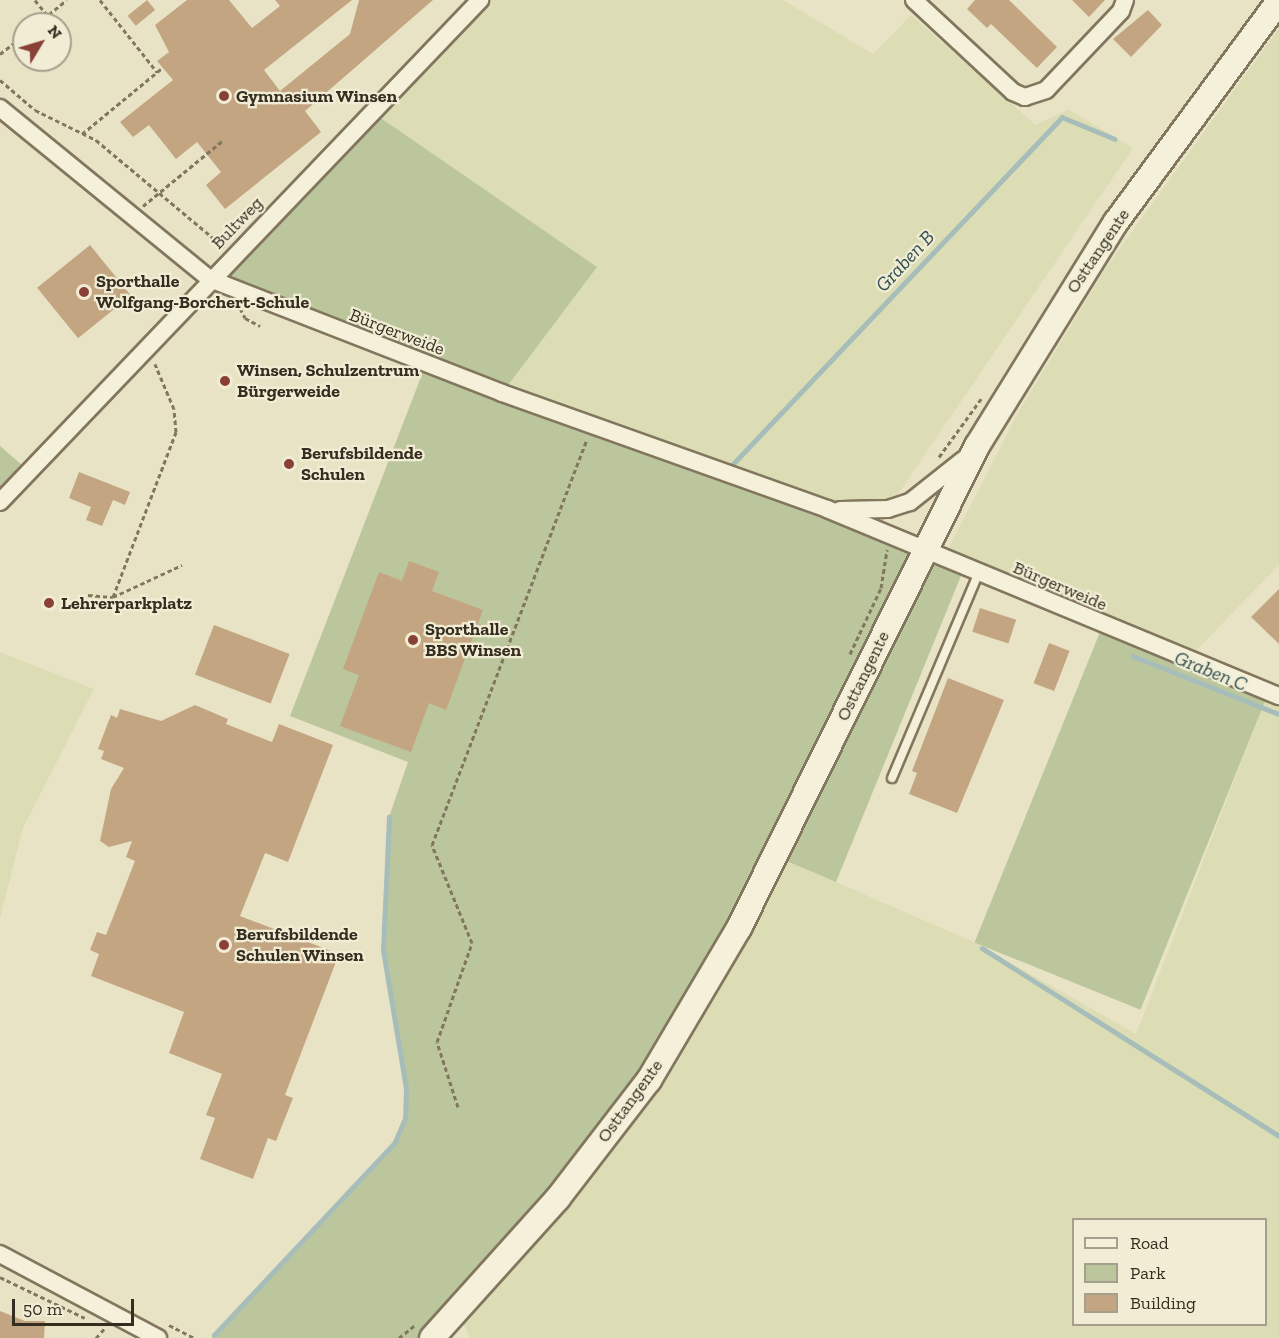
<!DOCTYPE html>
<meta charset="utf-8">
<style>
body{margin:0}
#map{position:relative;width:1279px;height:1338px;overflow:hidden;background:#e9e3c6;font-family:"Zilla Slab",serif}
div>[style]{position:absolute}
.farmland>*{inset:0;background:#ddddb5}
.green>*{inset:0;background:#bbc69c;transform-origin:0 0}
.stream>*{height:4.5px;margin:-2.25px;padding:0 2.25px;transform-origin:2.25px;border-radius:2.25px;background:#a7bdba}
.building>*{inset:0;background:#c3a681;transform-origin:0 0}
.path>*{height:3px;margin-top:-1.5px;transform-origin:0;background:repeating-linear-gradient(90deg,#82765e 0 4.5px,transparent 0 7.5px)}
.roads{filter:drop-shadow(2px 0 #82765e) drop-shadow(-2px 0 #82765e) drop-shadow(0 2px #82765e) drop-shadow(0 -2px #82765e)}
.service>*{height:8px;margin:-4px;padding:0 4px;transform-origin:4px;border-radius:4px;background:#f5f0d9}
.minor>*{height:16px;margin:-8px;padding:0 8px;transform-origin:8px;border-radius:8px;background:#f5f0d9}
.secondary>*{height:24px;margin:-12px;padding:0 12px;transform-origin:12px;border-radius:12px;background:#f5f0d9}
.dots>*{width:16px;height:16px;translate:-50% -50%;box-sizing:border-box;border:3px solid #f1edd5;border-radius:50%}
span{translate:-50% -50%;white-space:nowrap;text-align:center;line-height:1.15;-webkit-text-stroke:4.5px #f1edd5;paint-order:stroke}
.poi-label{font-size:18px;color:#342d20;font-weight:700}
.left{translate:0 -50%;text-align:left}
.street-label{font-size:18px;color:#342d20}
.water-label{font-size:20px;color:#314f52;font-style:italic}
.legend{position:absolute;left:1072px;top:1218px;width:195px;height:108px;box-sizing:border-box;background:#f1edd5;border:2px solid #a5a08d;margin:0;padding:8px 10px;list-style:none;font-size:18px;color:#342d20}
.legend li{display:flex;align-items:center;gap:12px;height:30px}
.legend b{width:30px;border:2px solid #a5a08d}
.north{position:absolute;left:12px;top:12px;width:60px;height:60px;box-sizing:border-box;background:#f1edd5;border:2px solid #a5a08d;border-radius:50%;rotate:52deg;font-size:16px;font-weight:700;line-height:24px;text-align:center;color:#342d20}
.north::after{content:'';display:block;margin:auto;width:21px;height:27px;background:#8a4135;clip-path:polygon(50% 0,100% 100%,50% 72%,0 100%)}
.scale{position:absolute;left:12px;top:1299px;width:122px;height:27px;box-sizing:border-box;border:3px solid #342d20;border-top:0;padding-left:8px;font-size:18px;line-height:21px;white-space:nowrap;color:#342d20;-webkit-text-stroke:4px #f1edd5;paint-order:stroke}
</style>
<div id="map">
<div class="farmland">
<div style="clip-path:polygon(480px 0,783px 0,873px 54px,911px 15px,1036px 125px,1068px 109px,1133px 148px,888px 509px,827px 509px,502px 393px,372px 112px)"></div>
<div style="clip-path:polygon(1279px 28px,1279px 565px,1187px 660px,944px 557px,1019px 411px,1105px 269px)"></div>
<div style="clip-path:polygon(0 652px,94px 689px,23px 828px,0 919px)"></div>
<div style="clip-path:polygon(evenodd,1266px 698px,1279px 703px,1279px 1338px,470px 1338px,458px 1312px,776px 856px,974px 942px,1136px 1034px,1266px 698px,1074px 1220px,1266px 1220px,1266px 1324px,1074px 1324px,1074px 1220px)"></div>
</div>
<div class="green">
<div style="clip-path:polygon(372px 112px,597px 267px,503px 392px,965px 566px,836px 882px,775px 856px,649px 1080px,432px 1338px,211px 1338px,395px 1142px,405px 1119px,406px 1089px,383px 950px,389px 817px,408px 762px,290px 716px,426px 364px,210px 279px)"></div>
<div style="clip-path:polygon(0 446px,29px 471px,0 502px)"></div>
<div style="left:1100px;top:632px;width:179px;height:335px;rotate:22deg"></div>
</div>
<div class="stream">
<div style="left:730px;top:467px;width:482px;rotate:-46.5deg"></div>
<div style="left:1062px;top:117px;width:57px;rotate:22.5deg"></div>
<div style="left:1133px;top:656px;width:157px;rotate:21.7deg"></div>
<div style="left:982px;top:948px;width:352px;rotate:32.3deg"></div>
<div style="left:214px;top:1335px;width:265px;rotate:-46.8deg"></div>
<div style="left:395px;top:1142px;width:25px;rotate:-67deg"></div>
<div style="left:405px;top:1119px;width:30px;rotate:-88deg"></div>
<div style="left:406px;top:1089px;width:141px;rotate:-99.4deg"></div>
<div style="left:383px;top:950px;width:133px;rotate:-87.4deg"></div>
</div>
<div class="building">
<div style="left:147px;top:0;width:13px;height:25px;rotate:51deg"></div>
<div style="clip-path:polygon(187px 0,229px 0,252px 28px,280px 6px,275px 0,352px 0,264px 70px,280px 91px,350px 34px,359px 0,433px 0,305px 111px,321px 132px,225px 209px,206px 185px,221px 172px,197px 142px,176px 159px,149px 125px,133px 137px,120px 122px,173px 80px,157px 61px,169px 52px,155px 25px)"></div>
<div style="clip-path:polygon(975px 0,1009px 0,1057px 47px,1037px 68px,991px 24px,987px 28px,967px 9px)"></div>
<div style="clip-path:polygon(1072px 0,1105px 0,1089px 17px)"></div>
<div style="clip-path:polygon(1148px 10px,1162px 25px,1131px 57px,1113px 39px)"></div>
<div style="left:90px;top:245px;width:65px;height:68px;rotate:51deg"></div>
<div style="clip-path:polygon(79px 472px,130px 492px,125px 505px,113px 500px,102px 526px,86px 520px,91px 507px,69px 498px)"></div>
<div style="clip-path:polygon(409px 561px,439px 572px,432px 591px,483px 610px,446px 710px,429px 703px,411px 752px,340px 726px,359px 675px,343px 669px,379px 572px,402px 581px)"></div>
<div style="clip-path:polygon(1279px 589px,1279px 644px,1251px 617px)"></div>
<div style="left:980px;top:608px;width:38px;height:25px;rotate:18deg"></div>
<div style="left:214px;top:625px;width:81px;height:53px;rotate:21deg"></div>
<div style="left:1049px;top:643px;width:22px;height:43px;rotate:21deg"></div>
<div style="clip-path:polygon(948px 678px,1004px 700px,957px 813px,909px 794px,917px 773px,912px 771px)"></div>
<div style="clip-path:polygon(195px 705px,228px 719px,226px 724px,272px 742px,279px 724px,333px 745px,288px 862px,265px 853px,240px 916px,339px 954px,285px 1095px,293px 1098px,276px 1141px,268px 1138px,253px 1179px,200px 1159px,215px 1118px,206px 1115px,222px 1074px,169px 1053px,184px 1012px,91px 976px,99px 954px,90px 950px,97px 932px,106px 935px,135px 861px,126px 857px,132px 841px,109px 847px,100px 841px,111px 789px,124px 768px,101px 759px,104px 751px,98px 749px,111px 715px,117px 718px,120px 709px,161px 721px)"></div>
<div style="clip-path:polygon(0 1311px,25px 1321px,45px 1321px,44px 1338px,0 1338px)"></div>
</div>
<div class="path">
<div style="left:35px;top:0;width:19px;rotate:51deg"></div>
<div style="left:100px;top:0;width:92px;rotate:51.6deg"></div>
<div style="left:37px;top:24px;width:38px;rotate:-39deg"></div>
<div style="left:0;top:54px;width:31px;rotate:-38deg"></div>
<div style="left:0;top:80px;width:46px;rotate:40.6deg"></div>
<div style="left:35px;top:110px;width:68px;rotate:26.2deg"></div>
<div style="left:96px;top:140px;width:167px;rotate:39.9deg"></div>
<div style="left:82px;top:134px;width:104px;rotate:-39.5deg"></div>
<div style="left:143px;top:206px;width:102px;rotate:-39.4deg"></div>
<div style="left:240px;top:308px;width:11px;rotate:63deg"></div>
<div style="left:245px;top:318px;width:17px;rotate:28deg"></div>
<div style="left:939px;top:457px;width:72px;rotate:-54.1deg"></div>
<div style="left:88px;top:595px;width:25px;rotate:5deg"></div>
<div style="left:113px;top:597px;width:76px;rotate:-24.9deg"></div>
<div style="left:113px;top:597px;width:177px;rotate:-69.1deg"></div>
<div style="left:176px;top:432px;width:23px;rotate:-95deg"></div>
<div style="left:174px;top:409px;width:49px;rotate:-112.9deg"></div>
<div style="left:850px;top:654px;width:73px;rotate:-64.8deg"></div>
<div style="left:881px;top:588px;width:39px;rotate:-81deg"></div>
<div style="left:458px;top:1107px;width:68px;rotate:-107.9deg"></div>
<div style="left:437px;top:1042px;width:105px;rotate:-70.5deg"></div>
<div style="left:472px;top:943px;width:106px;rotate:-112.2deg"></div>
<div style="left:432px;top:845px;width:434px;rotate:-69.1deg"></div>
<div style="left:0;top:1277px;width:94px;rotate:25.8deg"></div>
<div style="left:169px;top:1325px;width:28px;rotate:27deg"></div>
<div style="left:96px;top:1338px;width:13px;rotate:-48deg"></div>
<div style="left:399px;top:1338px;width:22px;rotate:-39deg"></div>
</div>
<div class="roads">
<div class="service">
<div style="left:892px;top:778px;width:224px;rotate:-67.1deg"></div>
</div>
<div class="minor">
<div style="left:914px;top:0;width:135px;rotate:42.9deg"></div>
<div style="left:1013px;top:92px;width:13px;rotate:23deg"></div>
<div style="left:1025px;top:97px;width:22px;rotate:-18deg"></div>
<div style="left:1046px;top:90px;width:109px;rotate:-46.5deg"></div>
<div style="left:1121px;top:11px;width:12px;rotate:-70deg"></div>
<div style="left:0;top:108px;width:271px;rotate:39.2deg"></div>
<div style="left:210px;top:279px;width:313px;rotate:21.3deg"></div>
<div style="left:502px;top:393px;width:345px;rotate:19.6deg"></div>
<div style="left:827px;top:509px;width:489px;rotate:22.5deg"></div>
<div style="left:0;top:502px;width:695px;rotate:-46.28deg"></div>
<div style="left:840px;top:510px;width:48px;rotate:-1.2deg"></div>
<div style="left:888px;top:509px;width:23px;rotate:-18deg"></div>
<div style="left:910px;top:502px;width:68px;rotate:-38.4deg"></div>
<div style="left:0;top:1254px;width:179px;rotate:28deg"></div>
</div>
<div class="secondary">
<div style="left:432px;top:1338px;width:188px;rotate:-48deg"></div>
<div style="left:558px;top:1198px;width:149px;rotate:-52.4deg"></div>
<div style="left:649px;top:1080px;width:177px;rotate:-59.4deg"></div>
<div style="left:739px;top:928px;width:538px;rotate:-63.72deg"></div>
<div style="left:977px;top:446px;width:264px;rotate:-58.2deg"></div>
<div style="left:1116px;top:222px;width:275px;rotate:-53.6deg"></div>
</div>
</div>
<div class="dots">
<div style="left:224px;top:96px;background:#8a4135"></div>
<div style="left:84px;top:292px;background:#8a4135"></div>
<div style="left:225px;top:381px;background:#8a4135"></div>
<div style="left:289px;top:464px;background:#8a4135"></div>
<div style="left:49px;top:603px;background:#8a4135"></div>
<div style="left:413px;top:640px;background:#8a4135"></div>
<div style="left:224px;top:945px;background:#8a4135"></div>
</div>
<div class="poi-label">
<span class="left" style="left:236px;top:96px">Gymnasium Winsen</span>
<span class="left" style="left:96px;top:292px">Sporthalle<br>Wolfgang-Borchert-Schule</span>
<span class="left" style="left:237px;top:381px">Winsen, Schulzentrum<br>Bürgerweide</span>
<span class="left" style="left:301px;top:464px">Berufsbildende<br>Schulen</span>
<span class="left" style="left:61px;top:603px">Lehrerparkplatz</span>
<span class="left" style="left:425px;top:640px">Sporthalle<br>BBS Winsen</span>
<span class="left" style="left:236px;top:945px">Berufsbildende<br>Schulen Winsen</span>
</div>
<div class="street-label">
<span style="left:237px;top:223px;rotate:-46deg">Bultweg</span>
<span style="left:1098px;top:251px;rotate:-56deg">Osttangente</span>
<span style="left:397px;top:332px;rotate:21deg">Bürgerweide</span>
<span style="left:1060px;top:586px;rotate:23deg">Bürgerweide</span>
<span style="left:863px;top:676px;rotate:-64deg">Osttangente</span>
<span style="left:630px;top:1101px;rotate:-54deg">Osttangente</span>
</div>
<div class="water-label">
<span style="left:905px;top:261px;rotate:-47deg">Graben B</span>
<span style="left:1211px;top:671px;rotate:22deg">Graben C</span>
</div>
<ul class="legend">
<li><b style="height:8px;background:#f5f0d9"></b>Road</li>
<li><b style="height:16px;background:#bbc69c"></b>Park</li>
<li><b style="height:16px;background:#c3a681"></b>Building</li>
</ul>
<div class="north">N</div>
<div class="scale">50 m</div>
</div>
